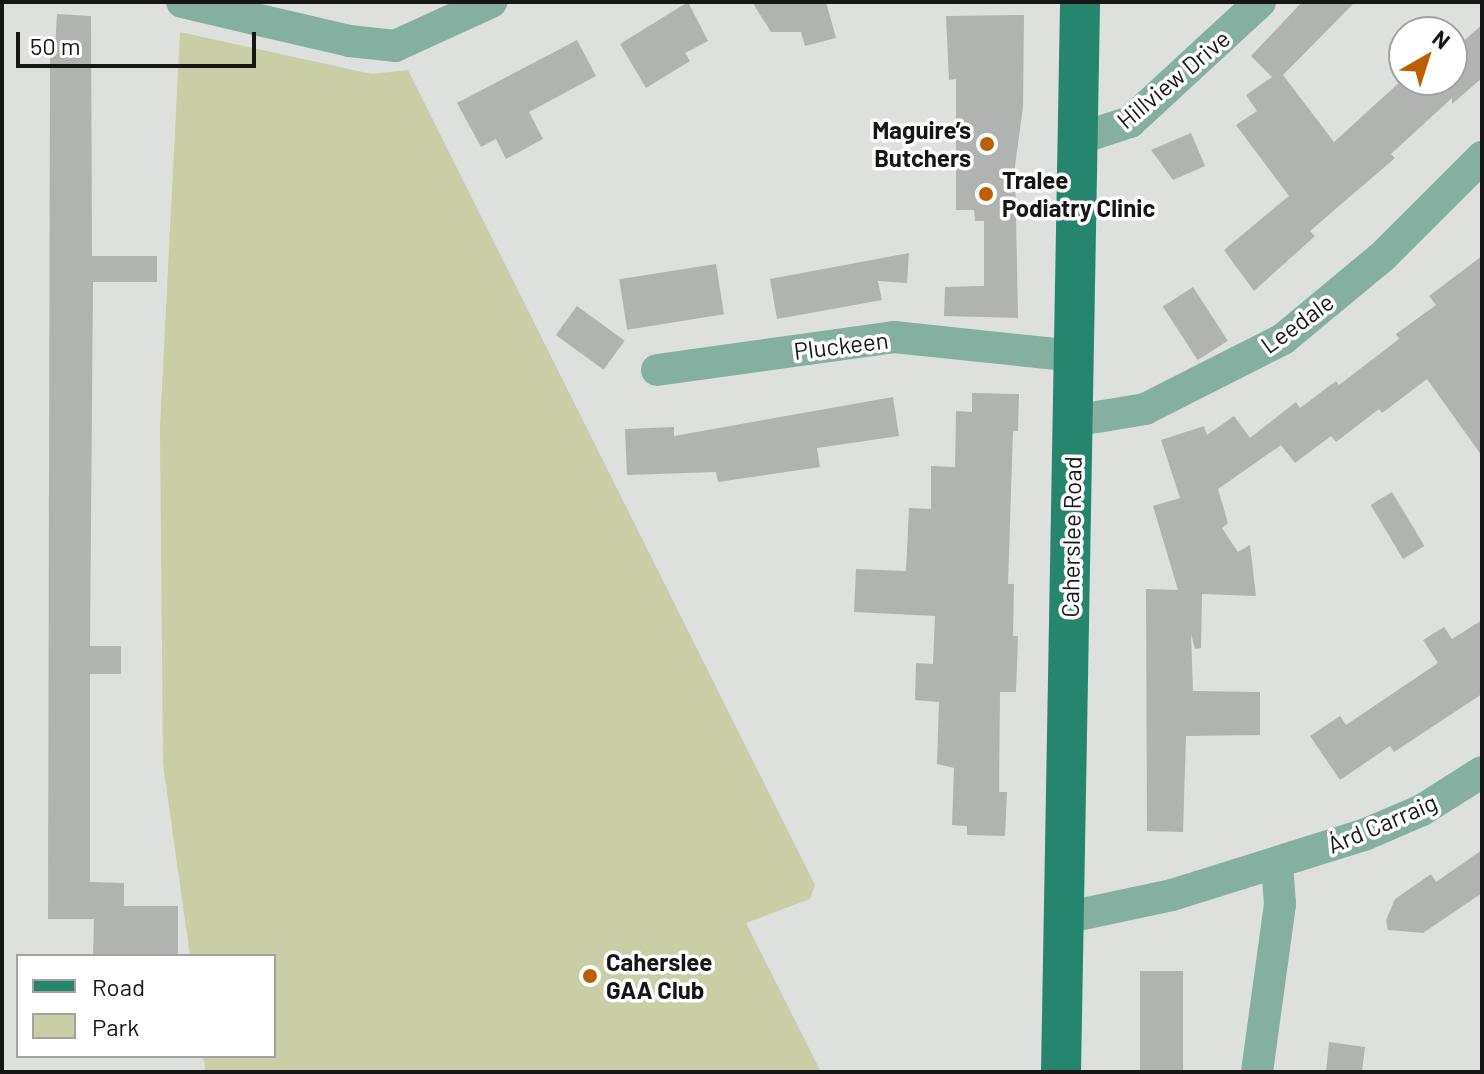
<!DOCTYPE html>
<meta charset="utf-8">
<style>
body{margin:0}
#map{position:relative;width:1484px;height:1074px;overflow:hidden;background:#dee0de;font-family:Barlow,sans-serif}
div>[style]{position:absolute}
.green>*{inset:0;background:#c9cea6}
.building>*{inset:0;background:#b1b3b0;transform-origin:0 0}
.minor>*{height:32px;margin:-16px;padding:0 16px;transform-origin:16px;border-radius:16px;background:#85b0a1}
.major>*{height:40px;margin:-20px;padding:0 20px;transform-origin:20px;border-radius:20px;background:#25866d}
.dots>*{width:22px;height:22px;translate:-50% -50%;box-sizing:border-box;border:4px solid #fff;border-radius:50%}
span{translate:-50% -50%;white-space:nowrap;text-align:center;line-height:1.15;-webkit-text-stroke:7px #fff;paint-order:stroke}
.street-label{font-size:24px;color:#151615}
.poi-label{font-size:24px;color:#151615;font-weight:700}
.right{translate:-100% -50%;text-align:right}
.left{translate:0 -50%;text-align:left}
.frame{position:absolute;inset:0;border:4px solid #151615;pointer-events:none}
.legend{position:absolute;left:16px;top:954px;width:260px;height:104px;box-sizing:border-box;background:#fff;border:2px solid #a1a2a1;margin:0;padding:10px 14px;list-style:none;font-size:24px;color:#151615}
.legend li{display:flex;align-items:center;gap:16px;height:40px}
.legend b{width:40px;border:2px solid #a1a2a1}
.north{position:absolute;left:1388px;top:16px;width:80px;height:80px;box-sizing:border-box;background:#fff;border:2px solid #a1a2a1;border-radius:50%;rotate:39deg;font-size:22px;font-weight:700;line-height:32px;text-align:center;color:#151615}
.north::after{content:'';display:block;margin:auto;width:28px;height:36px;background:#ba6000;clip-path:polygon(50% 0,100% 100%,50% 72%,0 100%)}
.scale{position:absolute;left:16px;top:32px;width:240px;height:36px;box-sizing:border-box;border:4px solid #151615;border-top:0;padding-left:10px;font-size:24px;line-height:28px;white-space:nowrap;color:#151615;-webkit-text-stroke:6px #fff;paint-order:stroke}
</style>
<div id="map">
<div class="green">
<div style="clip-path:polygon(180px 32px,372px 74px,408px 70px,815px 885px,810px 899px,746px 923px,821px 1072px,206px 1072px,203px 1056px,274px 1056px,274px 956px,190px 956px,163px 764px,160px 427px)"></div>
</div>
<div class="building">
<div style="clip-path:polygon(688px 2px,708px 41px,685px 53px,690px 61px,646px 88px,620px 44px)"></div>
<div style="clip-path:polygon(752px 2px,826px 2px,836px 38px,805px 46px,801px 32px,771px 32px)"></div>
<div style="clip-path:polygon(1302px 2px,1355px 2px,1283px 75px,1334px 142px,1402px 80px,1452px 80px,1452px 51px,1482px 25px,1482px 78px,1452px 104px,1452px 98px,1391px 154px,1395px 158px,1310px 231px,1315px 236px,1254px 291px,1224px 250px,1289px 196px,1236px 125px,1257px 111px,1246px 95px,1272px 77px,1251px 56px)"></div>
<div style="clip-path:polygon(57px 14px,91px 16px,92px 256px,157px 256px,157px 282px,93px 282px,90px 646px,121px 646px,121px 674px,90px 674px,90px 882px,124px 883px,124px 906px,178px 906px,178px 956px,93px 956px,94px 919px,48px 919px,50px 49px,55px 49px)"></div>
<div style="clip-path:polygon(1024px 15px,1023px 107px,1015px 166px,1018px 318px,944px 316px,945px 287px,984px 286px,984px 221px,975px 221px,974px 210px,956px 210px,956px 79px,949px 80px,946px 16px)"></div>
<div style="clip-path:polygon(577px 40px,596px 76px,529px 112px,543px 139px,506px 159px,496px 139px,481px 147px,457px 103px)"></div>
<div style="clip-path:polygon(1191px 133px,1205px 166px,1173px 180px,1151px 150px)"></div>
<div style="clip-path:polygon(909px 253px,907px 283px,878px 281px,882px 300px,777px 319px,770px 279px)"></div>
<div style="clip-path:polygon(1482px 256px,1482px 456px,1427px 379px,1382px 413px,1379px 409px,1336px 442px,1331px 436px,1295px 463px,1281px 445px,1218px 489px,1228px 523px,1222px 528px,1238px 552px,1250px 545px,1256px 596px,1202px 594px,1201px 648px,1195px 649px,1191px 634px,1193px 691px,1260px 692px,1260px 735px,1186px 736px,1183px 832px,1147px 831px,1146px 589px,1178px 590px,1153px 506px,1180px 498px,1161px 440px,1204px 426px,1207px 435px,1234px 416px,1250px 438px,1296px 402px,1300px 408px,1336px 381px,1339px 385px,1399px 339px,1396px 334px,1436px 305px,1429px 296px)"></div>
<div style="left:716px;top:264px;width:51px;height:98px;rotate:81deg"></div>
<div style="left:1193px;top:287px;width:64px;height:36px;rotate:57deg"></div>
<div style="left:577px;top:306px;width:59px;height:36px;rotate:36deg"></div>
<div style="clip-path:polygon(972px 393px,1019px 394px,1018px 431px,1013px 431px,1008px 584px,1014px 584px,1013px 636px,1018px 636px,1016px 692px,1000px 692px,999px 792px,1007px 792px,1005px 836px,967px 835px,967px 826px,952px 825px,954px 768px,937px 764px,939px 702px,915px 700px,916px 663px,933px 664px,935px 616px,854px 612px,856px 569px,906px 571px,909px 508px,931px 509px,931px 466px,955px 467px,956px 411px,972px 412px)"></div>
<div style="clip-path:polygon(893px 397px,899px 436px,817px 448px,820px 467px,718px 482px,716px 472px,627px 475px,625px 429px,674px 427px,674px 436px)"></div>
<div style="left:1392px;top:492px;width:63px;height:25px;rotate:59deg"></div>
<div style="clip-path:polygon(1482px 620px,1482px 694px,1394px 752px,1390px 746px,1340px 780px,1310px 736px,1340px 716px,1346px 725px,1438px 663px,1423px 640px,1444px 627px,1452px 639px)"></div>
<div style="clip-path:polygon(1482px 850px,1482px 893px,1423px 933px,1388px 930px,1386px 920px,1395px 899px,1431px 874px,1436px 882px)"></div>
<div style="left:1140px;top:971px;width:43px;height:101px"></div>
<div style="clip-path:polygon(1329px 1042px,1365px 1047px,1362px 1072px,1326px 1072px)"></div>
</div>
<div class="minor">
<div style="left:182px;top:2px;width:171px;rotate:13.1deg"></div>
<div style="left:349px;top:41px;width:46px;rotate:6.2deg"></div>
<div style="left:395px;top:46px;width:106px;rotate:-24.6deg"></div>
<div style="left:1078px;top:139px;width:55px;rotate:-18.1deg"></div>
<div style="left:1130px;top:122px;width:177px;rotate:-42.7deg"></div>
<div style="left:657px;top:370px;width:239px;rotate:-7.9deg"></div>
<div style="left:894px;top:337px;width:181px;rotate:6deg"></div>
<div style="left:1073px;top:421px;width:73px;rotate:-9.5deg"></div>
<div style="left:1145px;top:409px;width:155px;rotate:-26.9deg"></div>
<div style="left:1283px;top:339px;width:131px;rotate:-39.7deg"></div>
<div style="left:1384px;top:255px;width:139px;rotate:-45deg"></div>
<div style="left:1064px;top:918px;width:110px;rotate:-12deg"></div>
<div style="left:1172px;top:895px;width:201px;rotate:-17.4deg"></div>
<div style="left:1364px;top:835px;width:63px;rotate:-23.3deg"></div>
<div style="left:1422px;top:810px;width:71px;rotate:-32.3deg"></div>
<div style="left:1257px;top:1072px;width:170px;rotate:-82.2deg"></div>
<div style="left:1280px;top:904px;width:40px;rotate:-94.3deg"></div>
</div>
<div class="major">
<div style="left:1061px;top:1072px;width:1070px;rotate:-88.98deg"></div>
</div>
<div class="dots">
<div style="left:987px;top:144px;background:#ba6000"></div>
<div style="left:986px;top:194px;background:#ba6000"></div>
<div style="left:590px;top:976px;background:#ba6000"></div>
</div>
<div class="street-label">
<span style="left:1173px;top:79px;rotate:-40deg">Hillview Drive</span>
<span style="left:1297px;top:323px;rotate:-36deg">Leedale</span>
<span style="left:841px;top:345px;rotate:-7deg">Pluckeen</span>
<span style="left:1071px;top:537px;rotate:-89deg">Caherslee Road</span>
<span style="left:1382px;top:823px;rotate:-23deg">Árd Carraig</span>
</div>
<div class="poi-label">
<span class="right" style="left:971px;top:144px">Maguire’s<br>Butchers</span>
<span class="left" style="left:1002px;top:194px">Tralee<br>Podiatry Clinic</span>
<span class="left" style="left:606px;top:976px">Caherslee<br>GAA Club</span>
</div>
<div class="frame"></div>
<ul class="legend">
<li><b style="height:10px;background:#25866d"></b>Road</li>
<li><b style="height:22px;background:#c9cea6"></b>Park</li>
</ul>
<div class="north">N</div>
<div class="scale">50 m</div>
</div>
